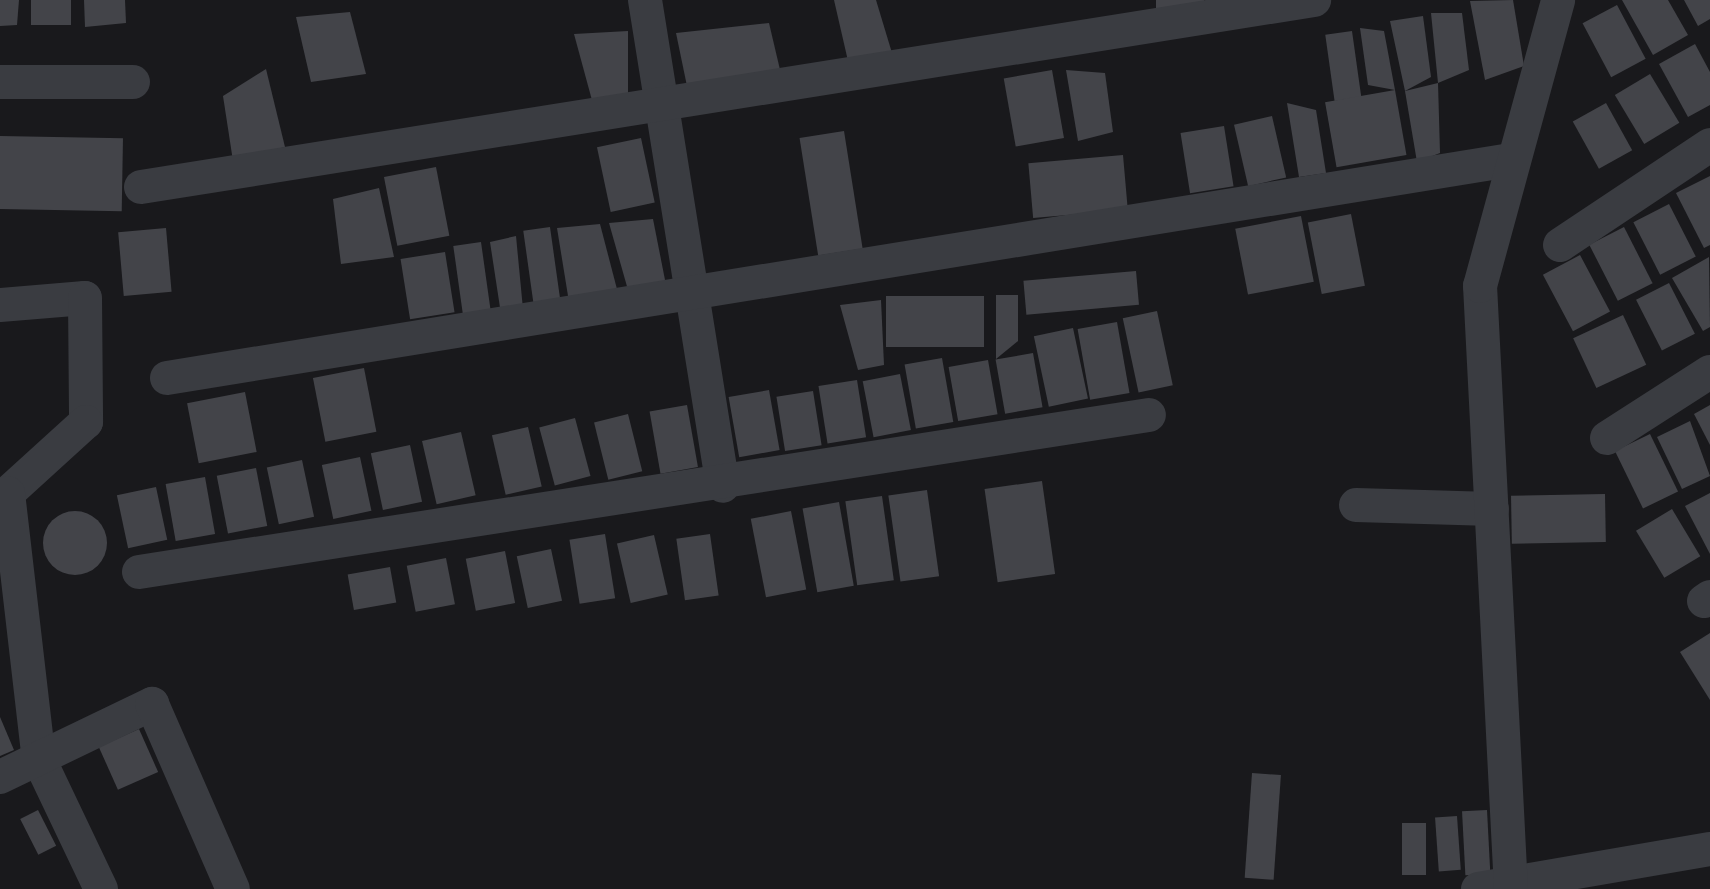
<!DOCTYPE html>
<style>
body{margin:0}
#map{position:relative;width:1710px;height:889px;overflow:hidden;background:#19191c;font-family:Poppins,sans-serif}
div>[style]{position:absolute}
.building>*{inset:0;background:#434449;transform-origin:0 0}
.round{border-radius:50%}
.street>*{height:34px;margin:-17px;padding:0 17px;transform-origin:17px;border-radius:17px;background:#3a3c41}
span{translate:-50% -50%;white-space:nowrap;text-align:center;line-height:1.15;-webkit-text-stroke:6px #141417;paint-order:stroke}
</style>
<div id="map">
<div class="building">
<div style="clip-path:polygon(0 0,19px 0,17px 25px,0 26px)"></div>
<div style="left:31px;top:0;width:40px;height:25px"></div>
<div style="clip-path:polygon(84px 0,125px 0,126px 23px,85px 27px)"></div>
<div style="clip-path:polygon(834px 0,876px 0,892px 53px,848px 61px)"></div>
<div style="left:1156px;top:0;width:48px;height:12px"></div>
<div style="clip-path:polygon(1513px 0,1524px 66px,1485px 80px,1470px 1px)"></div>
<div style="clip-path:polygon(1622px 0,1668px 0,1688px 35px,1653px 55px)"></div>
<div style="clip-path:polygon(1684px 0,1710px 0,1710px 19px,1698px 26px)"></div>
<div style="left:1617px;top:5px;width:61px;height:39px;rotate:62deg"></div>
<div style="clip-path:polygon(350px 12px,366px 74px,311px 82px,296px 17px)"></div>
<div style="clip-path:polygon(1431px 13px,1462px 13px,1469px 70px,1438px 83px)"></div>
<div style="clip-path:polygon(1423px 16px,1431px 77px,1405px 91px,1390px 21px)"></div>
<div style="clip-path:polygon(769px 23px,781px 74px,688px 91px,676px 33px)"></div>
<div style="clip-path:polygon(1360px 28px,1384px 31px,1395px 90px,1368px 85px)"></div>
<div style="clip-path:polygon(628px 31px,628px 97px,593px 104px,574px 34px)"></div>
<div style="left:1352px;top:31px;width:67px;height:27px;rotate:82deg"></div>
<div style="clip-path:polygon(1695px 44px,1710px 72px,1710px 105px,1688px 117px,1659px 64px)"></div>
<div style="clip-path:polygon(266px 69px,285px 147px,233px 161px,223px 96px)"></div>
<div style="left:1052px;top:70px;width:69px;height:49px;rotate:80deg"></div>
<div style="clip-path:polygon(1066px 70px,1105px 73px,1113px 132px,1078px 141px)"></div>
<div style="left:1650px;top:74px;width:57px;height:41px;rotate:59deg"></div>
<div style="clip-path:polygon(1438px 83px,1440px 153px,1417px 162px,1405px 91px)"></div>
<div style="left:1395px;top:90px;width:66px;height:71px;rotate:80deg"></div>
<div style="clip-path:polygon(1287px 103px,1316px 110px,1326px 173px,1299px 177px)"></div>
<div style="left:1606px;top:103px;width:54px;height:38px;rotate:61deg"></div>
<div style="left:1272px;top:116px;width:63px;height:39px;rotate:77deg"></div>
<div style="left:1224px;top:126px;width:61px;height:44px;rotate:81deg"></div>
<div style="left:844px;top:131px;width:119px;height:45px;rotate:81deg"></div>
<div style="left:0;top:136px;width:123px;height:73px;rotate:1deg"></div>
<div style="left:641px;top:138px;width:66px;height:45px;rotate:78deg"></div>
<div style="left:1123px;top:155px;width:55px;height:95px;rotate:85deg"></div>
<div style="left:436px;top:167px;width:70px;height:53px;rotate:79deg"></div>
<div style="clip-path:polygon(1710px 176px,1710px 245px,1704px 248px,1676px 193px)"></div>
<div style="clip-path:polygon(379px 188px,394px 257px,341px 264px,333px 199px)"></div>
<div style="left:1669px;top:204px;width:59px;height:40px;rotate:63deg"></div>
<div style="left:1351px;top:214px;width:73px;height:44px;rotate:79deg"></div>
<div style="left:1301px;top:216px;width:67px;height:67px;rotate:79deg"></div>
<div style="clip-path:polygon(653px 219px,666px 285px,628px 290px,609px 223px)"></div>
<div style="clip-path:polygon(600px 224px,618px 293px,569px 302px,557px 228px)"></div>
<div style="left:550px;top:227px;width:74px;height:27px;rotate:82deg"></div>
<div style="left:1624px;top:227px;width:63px;height:39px;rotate:63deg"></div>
<div style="left:166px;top:228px;width:64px;height:48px;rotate:85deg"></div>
<div style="clip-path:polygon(516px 236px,523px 309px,501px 314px,490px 242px)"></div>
<div style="left:481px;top:242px;width:73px;height:28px;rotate:82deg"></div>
<div style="left:445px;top:252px;width:61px;height:45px;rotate:81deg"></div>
<div style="left:1580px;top:255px;width:64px;height:42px;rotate:62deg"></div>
<div style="clip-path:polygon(1709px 257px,1710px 327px,1703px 331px,1672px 278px)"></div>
<div style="left:1136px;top:271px;width:34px;height:113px;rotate:85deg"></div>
<div style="left:1669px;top:283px;width:57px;height:37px;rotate:63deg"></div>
<div style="clip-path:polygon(996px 295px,1018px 295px,1018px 341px,996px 359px)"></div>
<div style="left:984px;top:296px;width:51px;height:98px;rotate:90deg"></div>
<div style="clip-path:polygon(881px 300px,884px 365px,858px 370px,840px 305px)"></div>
<div style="left:1157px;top:311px;width:76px;height:35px;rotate:78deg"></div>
<div style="left:1623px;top:315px;width:55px;height:55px;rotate:65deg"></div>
<div style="left:1117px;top:322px;width:72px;height:40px;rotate:80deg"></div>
<div style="left:1073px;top:328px;width:72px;height:40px;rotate:78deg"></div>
<div style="left:1033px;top:353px;width:55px;height:38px;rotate:80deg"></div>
<div style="left:942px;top:358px;width:65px;height:38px;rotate:80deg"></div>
<div style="left:988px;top:360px;width:55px;height:40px;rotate:80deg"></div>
<div style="left:364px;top:368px;width:65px;height:52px;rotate:79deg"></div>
<div style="left:900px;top:374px;width:57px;height:38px;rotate:79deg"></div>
<div style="left:857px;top:380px;width:58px;height:39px;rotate:81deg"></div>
<div style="left:769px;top:390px;width:61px;height:41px;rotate:80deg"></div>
<div style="left:813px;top:391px;width:55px;height:37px;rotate:81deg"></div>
<div style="left:245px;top:392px;width:61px;height:59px;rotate:79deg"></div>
<div style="left:687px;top:405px;width:63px;height:38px;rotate:80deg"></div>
<div style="clip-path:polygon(1710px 405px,1710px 445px,1694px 414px)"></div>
<div style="left:628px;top:414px;width:59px;height:35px;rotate:76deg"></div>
<div style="left:575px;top:418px;width:60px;height:37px;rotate:75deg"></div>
<div style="clip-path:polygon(1690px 421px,1710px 476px,1682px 489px,1657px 437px)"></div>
<div style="left:528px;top:427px;width:61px;height:37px;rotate:77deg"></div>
<div style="left:461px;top:432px;width:65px;height:40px;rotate:77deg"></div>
<div style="left:1650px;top:434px;width:64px;height:39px;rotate:64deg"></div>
<div style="left:410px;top:445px;width:58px;height:40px;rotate:78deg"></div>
<div style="left:360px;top:457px;width:55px;height:39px;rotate:78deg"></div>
<div style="left:302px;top:460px;width:58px;height:36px;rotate:78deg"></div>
<div style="left:256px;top:468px;width:59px;height:40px;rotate:79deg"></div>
<div style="left:205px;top:477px;width:58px;height:40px;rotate:80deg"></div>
<div style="left:1042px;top:481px;width:94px;height:58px;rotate:82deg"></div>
<div style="left:156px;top:487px;width:54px;height:40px;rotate:78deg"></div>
<div style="left:927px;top:490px;width:87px;height:39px;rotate:82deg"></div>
<div style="clip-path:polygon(1710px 493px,1710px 554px,1685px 506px)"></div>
<div style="left:1605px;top:494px;width:48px;height:94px;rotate:89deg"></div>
<div style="left:882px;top:496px;width:85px;height:37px;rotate:82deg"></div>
<div style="left:839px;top:502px;width:85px;height:37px;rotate:80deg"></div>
<div style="left:1672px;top:509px;width:55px;height:42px;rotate:59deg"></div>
<div class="round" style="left:43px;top:511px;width:64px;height:64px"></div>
<div style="left:791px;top:511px;width:80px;height:41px;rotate:79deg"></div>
<div style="left:605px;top:534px;width:65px;height:36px;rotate:81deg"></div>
<div style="left:710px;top:534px;width:62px;height:34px;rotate:82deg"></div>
<div style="left:654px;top:535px;width:61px;height:38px;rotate:77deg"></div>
<div style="left:551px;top:549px;width:53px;height:35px;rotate:78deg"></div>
<div style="left:505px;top:551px;width:53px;height:40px;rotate:79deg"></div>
<div style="left:446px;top:558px;width:47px;height:40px;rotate:79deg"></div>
<div style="left:390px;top:567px;width:36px;height:43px;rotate:80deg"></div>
<div style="clip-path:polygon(1710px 633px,1710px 700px,1680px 652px)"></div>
<div style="clip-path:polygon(0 717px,14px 750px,0 756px)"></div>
<div style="left:139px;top:729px;width:47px;height:44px;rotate:66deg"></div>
<div style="left:1252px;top:773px;width:29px;height:105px;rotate:4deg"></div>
<div style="left:38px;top:810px;width:40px;height:20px;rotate:63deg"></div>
<div style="left:1487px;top:810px;width:64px;height:25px;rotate:87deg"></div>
<div style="left:1457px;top:816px;width:54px;height:22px;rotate:86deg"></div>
<div style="left:1402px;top:823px;width:24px;height:52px"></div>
</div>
<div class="street">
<div style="left:645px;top:0;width:492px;rotate:80.9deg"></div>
<div style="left:0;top:82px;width:133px"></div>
<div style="left:141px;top:187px;width:1188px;rotate:-9.06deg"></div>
<div style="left:1560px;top:245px;width:180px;rotate:-33.7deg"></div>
<div style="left:0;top:305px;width:85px;rotate:-4.7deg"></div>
<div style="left:85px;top:298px;width:124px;rotate:89.5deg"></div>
<div style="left:86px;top:422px;width:105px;rotate:137.7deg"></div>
<div style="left:8px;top:493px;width:268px;rotate:83.4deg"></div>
<div style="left:39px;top:759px;width:144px;rotate:64.5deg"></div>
<div style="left:167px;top:378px;width:1361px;rotate:-9.22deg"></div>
<div style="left:1607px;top:438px;width:122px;rotate:-32.7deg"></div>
<div style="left:1356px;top:505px;width:136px;rotate:1.7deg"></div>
<div style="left:139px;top:572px;width:1022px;rotate:-8.84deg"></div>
<div style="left:1704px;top:601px;width:7px;rotate:-34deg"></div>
<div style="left:0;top:777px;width:169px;rotate:-25.7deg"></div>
<div style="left:152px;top:704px;width:202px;rotate:66.4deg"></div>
<div style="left:1478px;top:889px;width:235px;rotate:-9.8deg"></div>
<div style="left:1511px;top:889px;width:604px;rotate:-92.94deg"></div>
<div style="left:1480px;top:286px;width:296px;rotate:-74.7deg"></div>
</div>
</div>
